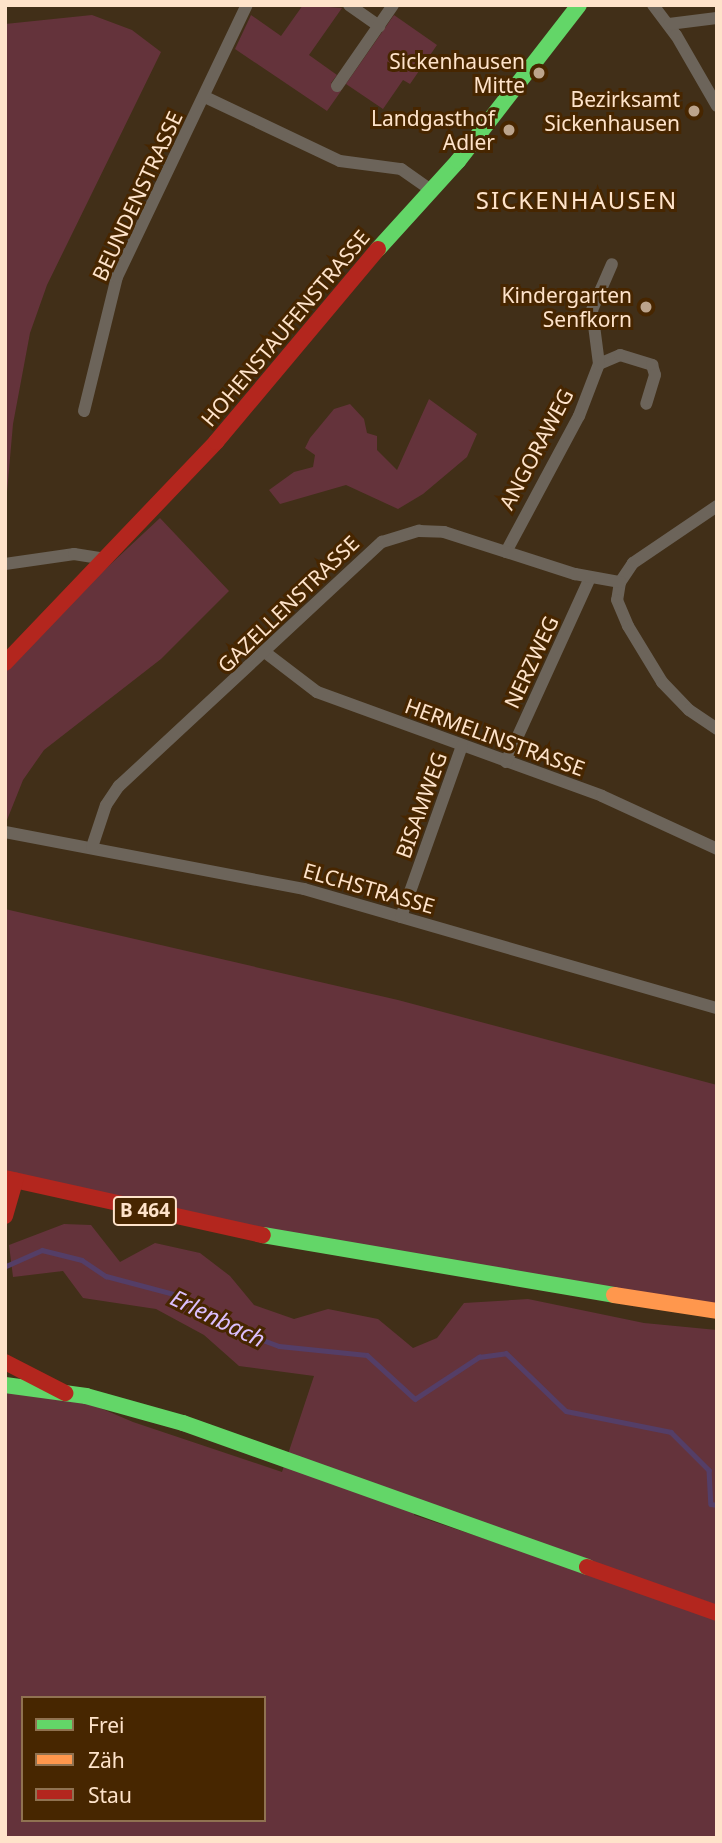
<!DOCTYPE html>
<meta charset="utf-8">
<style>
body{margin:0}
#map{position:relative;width:722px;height:1843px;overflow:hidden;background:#412f18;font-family:"Noto Sans",sans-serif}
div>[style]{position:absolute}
.green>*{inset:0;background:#64333b}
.stream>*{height:4.5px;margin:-2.25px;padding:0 2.25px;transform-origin:2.25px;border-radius:2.25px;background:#543e67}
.street>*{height:12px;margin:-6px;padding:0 6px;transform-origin:6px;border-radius:6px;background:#6c645a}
.fast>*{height:16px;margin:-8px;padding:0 8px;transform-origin:8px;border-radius:8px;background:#63d668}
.slow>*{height:16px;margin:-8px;padding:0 8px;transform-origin:8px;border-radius:8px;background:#ff974d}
.jam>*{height:16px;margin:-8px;padding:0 8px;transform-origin:8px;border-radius:8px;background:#b3261e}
.dots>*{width:19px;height:19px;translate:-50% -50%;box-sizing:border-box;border:4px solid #472600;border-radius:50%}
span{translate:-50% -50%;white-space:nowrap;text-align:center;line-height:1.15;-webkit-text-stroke:6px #472600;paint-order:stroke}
.shield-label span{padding:2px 5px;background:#472600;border:2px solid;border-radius:5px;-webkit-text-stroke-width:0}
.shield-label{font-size:19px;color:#fee3ca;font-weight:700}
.poi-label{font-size:21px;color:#fee3ca}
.right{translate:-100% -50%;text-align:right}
.street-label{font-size:21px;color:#fee3ca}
.water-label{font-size:23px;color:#dbbffd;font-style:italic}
.quarter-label{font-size:24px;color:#fee3ca;letter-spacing:2px}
.frame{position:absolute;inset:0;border:7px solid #fee3ca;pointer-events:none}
.legend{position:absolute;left:21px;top:1696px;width:245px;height:126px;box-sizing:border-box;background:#472600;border:2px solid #907251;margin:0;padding:9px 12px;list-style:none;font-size:21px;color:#fee3ca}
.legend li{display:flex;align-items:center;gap:14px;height:35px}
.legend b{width:35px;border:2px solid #907251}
</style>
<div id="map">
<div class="green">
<div style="clip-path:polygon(303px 5px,342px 8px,309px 55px,337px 75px,331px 83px,341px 91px,394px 15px,437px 45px,410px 84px,403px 80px,383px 109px,346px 84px,327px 111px,235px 49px,251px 15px,281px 36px)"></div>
<div style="clip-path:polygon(92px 15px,132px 30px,161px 52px,47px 285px,30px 333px,13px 424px,5px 515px,5px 24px)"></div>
<div style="clip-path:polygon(429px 399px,477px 434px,467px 457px,423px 494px,398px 509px,346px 485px,280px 504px,269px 490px,294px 472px,313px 467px,315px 455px,305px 448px,310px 438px,334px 409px,350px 404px,364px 419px,367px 433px,377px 436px,377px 450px,397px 470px)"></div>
<div style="clip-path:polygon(160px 518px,229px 591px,161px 659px,44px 750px,23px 780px,5px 825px,5px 663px)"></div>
<div style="clip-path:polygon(5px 909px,398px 1000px,717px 1085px,717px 1311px,630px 1299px,5px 1178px)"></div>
<div style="clip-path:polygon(evenodd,64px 1224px,91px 1225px,120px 1262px,155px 1243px,200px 1253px,230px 1276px,254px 1305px,294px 1319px,328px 1309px,378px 1319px,413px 1348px,437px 1338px,464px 1303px,528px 1299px,644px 1323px,717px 1330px,717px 1605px,418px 1504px,414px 1515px,717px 1617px,717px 1838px,5px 1838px,5px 1385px,65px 1393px,133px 1422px,282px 1472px,314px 1376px,239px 1366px,204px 1335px,156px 1309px,83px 1298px,63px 1271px,13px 1277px,9px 1245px,64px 1224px,23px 1698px,264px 1698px,264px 1820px,23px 1820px,23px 1698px)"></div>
</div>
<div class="stream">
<div style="left:6px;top:1266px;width:39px;rotate:-24deg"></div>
<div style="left:42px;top:1250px;width:41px;rotate:14deg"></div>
<div style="left:82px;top:1260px;width:29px;rotate:34deg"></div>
<div style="left:106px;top:1276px;width:82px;rotate:14.9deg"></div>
<div style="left:185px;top:1297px;width:52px;rotate:34.9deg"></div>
<div style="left:228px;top:1327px;width:54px;rotate:20.4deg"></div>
<div style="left:279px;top:1346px;width:88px;rotate:5.8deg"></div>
<div style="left:367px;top:1355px;width:65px;rotate:42.5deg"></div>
<div style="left:415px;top:1399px;width:77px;rotate:-33.3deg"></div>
<div style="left:479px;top:1357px;width:27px;rotate:-8deg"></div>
<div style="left:506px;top:1353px;width:83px;rotate:44deg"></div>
<div style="left:566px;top:1411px;width:107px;rotate:11.3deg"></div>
<div style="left:671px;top:1432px;width:54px;rotate:45deg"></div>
<div style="left:709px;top:1470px;width:34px;rotate:87deg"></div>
<div style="left:711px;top:1504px;width:6px;rotate:9deg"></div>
</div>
<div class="street">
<div style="left:349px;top:5px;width:37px;rotate:35deg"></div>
<div style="left:653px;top:5px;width:38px;rotate:53deg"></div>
<div style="left:676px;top:35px;width:82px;rotate:60deg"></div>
<div style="left:669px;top:24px;width:48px;rotate:-7.1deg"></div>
<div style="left:337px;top:86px;width:98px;rotate:-55.3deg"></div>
<div style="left:205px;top:97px;width:149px;rotate:25.4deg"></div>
<div style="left:340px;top:161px;width:62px;rotate:7.5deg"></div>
<div style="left:401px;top:169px;width:38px;rotate:35deg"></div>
<div style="left:599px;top:364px;width:23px;rotate:-23deg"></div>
<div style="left:620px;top:355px;width:34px;rotate:17deg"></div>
<div style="left:652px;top:365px;width:10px;rotate:73deg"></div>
<div style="left:655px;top:375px;width:30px;rotate:107deg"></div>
<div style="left:84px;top:411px;width:138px;rotate:-76.2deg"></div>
<div style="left:117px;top:277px;width:301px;rotate:-64.5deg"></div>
<div style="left:717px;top:506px;width:102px;rotate:145.8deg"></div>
<div style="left:633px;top:563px;width:23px;rotate:124deg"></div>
<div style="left:620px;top:582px;width:18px;rotate:99deg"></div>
<div style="left:617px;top:600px;width:28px;rotate:67deg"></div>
<div style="left:628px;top:626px;width:66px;rotate:58.7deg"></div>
<div style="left:662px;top:682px;width:39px;rotate:46deg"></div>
<div style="left:689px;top:710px;width:34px;rotate:34deg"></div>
<div style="left:506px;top:552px;width:154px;rotate:-61.8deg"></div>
<div style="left:579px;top:416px;width:56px;rotate:-69deg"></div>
<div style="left:599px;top:364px;width:54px;rotate:-97.4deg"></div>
<div style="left:592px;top:310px;width:50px;rotate:-66.5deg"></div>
<div style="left:5px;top:564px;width:70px;rotate:-8.2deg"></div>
<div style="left:74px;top:554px;width:32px;rotate:9deg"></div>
<div style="left:266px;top:653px;width:64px;rotate:37.4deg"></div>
<div style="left:317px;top:692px;width:303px;rotate:20deg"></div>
<div style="left:602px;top:796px;width:127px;rotate:24.7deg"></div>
<div style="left:506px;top:762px;width:202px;rotate:-65.5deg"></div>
<div style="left:5px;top:832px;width:304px;rotate:10.8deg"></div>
<div style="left:304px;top:889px;width:430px;rotate:16.1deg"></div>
<div style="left:92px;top:847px;width:44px;rotate:-71.6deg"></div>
<div style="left:106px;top:805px;width:23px;rotate:-56deg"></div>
<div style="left:119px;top:786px;width:359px;rotate:-42.9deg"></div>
<div style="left:382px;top:542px;width:39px;rotate:-17deg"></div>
<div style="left:419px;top:531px;width:25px;rotate:2deg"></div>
<div style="left:444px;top:532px;width:138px;rotate:17.8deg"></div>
<div style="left:575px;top:574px;width:46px;rotate:10.1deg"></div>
<div style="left:401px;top:917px;width:182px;rotate:-70.4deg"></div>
</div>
<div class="fast">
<div style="left:378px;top:249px;width:119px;rotate:-47.7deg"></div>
<div style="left:458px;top:161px;width:197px;rotate:-52.2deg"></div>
<div style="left:263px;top:1235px;width:356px;rotate:9.7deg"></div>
<div style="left:5px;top:1385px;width:82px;rotate:7.7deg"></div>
<div style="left:86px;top:1396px;width:101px;rotate:15.6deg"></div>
<div style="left:183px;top:1423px;width:429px;rotate:19.6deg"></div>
</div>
<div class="slow">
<div style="left:614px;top:1295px;width:104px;rotate:8.8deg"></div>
</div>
<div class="jam">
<div style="left:5px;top:663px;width:306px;rotate:-46.3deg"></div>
<div style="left:216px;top:442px;width:252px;rotate:-50deg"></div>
<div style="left:5px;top:1178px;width:264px;rotate:12.5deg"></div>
<div style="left:5px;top:1216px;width:37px;rotate:-74deg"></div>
<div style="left:5px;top:1362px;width:68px;rotate:27.3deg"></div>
<div style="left:587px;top:1567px;width:138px;rotate:19.5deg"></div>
</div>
<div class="dots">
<div style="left:539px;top:73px;background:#bca48c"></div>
<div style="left:694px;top:111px;background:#bca48c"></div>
<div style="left:509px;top:130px;background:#bca48c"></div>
<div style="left:646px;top:307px;background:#bca48c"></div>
</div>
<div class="shield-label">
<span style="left:145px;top:1211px">B 464</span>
</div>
<div class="poi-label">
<span class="right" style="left:525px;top:73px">Sickenhausen<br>Mitte</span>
<span class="right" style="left:680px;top:111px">Bezirksamt<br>Sickenhausen</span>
<span class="right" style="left:495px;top:130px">Landgasthof<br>Adler</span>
<span class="right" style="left:632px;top:307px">Kindergarten<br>Senfkorn</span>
</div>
<div class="street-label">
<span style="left:137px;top:196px;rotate:-65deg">BEUNDENSTRASSE</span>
<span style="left:285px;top:328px;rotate:-50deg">HOHENSTAUFENSTRASSE</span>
<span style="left:536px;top:449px;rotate:-62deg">ANGORAWEG</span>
<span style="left:288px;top:604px;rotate:-44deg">GAZELLENSTRASSE</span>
<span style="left:531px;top:662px;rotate:-65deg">NERZWEG</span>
<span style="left:495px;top:737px;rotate:20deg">HERMELINSTRASSE</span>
<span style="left:421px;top:805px;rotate:-70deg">BISAMWEG</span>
<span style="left:369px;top:888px;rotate:16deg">ELCHSTRASSE</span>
</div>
<div class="water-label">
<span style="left:218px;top:1318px;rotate:26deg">Erlenbach</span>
</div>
<div class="quarter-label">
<span style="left:577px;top:200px">SICKENHAUSEN</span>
</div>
<div class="frame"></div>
<ul class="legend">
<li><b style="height:9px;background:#63d668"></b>Frei</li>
<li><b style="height:9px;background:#ff974d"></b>Zäh</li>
<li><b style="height:9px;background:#b3261e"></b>Stau</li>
</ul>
</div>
